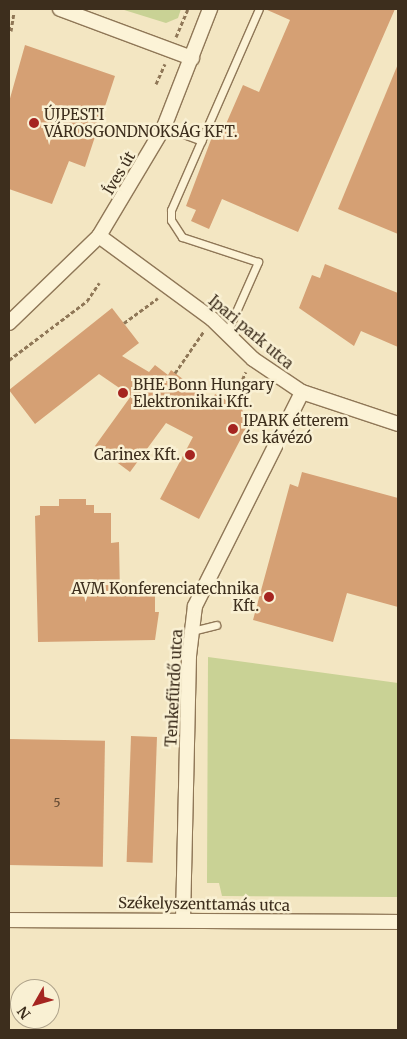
<!DOCTYPE html>
<meta charset="utf-8">
<style>
body{margin:0}
#map{position:relative;width:407px;height:1039px;overflow:hidden;background:#f3e6c2;font-family:Merriweather,serif}
div>[style]{position:absolute}
.green>*{inset:0;background:#c9d295}
.building>*{inset:0;background:#d5a074;transform-origin:0 0}
.path>*{height:3px;margin-top:-1.5px;transform-origin:0;background:repeating-linear-gradient(90deg,#8f7757 0 4px,transparent 0 6.5px)}
.roads{filter:drop-shadow(1px 0 #8f7757) drop-shadow(-1px 0 #8f7757) drop-shadow(0 1px #8f7757) drop-shadow(0 -1px #8f7757)}
.lane>*{height:7px;margin:-3.5px;padding:0 3.5px;transform-origin:3.5px;border-radius:3.5px;background:#fcf3d7}
.street>*{height:14px;margin:-7px;padding:0 7px;transform-origin:7px;border-radius:7px;background:#fcf3d7}
.dots>*{width:14px;height:14px;translate:-50% -50%;box-sizing:border-box;border:2px solid #f9f0d3;border-radius:50%}
span{translate:-50% -50%;white-space:nowrap;text-align:center;line-height:1.15;-webkit-text-stroke:5px #f9f0d3;paint-order:stroke}
.number-label{font-size:12px;color:#634a33}
.number-label span{-webkit-text-stroke-width:0}
.poi-label{font-size:15px;color:#3d2e1d}
.left{translate:0 -50%;text-align:left}
.right{translate:-100% -50%;text-align:right}
.street-label{font-size:15px;color:#3d2e1d}
.frame{position:absolute;inset:0;border:10px solid #3d2e1d;pointer-events:none}
.north{position:absolute;left:10px;top:979px;width:50px;height:50px;box-sizing:border-box;background:#f9f0d3;border:1px solid #aea28a;border-radius:50%;rotate:232deg;font-size:14px;font-weight:700;line-height:20px;text-align:center;color:#3d2e1d}
.north::after{content:'';display:block;margin:auto;width:18px;height:22px;background:#a52520;clip-path:polygon(50% 0,100% 100%,50% 72%,0 100%)}
</style>
<div id="map">
<div class="green">
<div style="clip-path:polygon(121px 9px,181px 9px,178px 18px,166px 23px)"></div>
<div style="clip-path:polygon(208px 657px,398px 683px,398px 897px,222px 896px,219px 883px,207px 883px)"></div>
</div>
<div class="building">
<div style="clip-path:polygon(265px 9px,395px 9px,298px 232px,222px 199px,209px 229px,191px 221px,196px 210px,186px 206px,212px 137px,219px 140px,243px 85px,259px 92px,290px 20px)"></div>
<div style="clip-path:polygon(25px 45px,115px 76px,85px 167px,69px 161px,52px 204px,9px 189px,9px 102px)"></div>
<div style="clip-path:polygon(398px 64px,398px 234px,338px 209px)"></div>
<div style="clip-path:polygon(325px 264px,398px 293px,398px 347px,361px 331px,354px 346px,299px 308px,312px 275px,320px 278px)"></div>
<div style="clip-path:polygon(112px 308px,139px 343px,122px 356px,149px 372px,155px 365px,168px 375px,171px 370px,212px 401px,215px 394px,242px 409px,248px 425px,199px 519px,160px 499px,193px 437px,166px 423px,130px 472px,95px 446px,131px 396px,99px 374px,35px 424px,9px 390px)"></div>
<div style="clip-path:polygon(302px 472px,398px 498px,398px 607px,347px 593px,333px 642px,253px 620px,290px 484px,298px 487px)"></div>
<div style="clip-path:polygon(59px 499px,86px 499px,86px 505px,94px 505px,94px 513px,111px 513px,111px 543px,119px 542px,120px 595px,155px 595px,155px 612px,159px 612px,155px 640px,38px 642px,35px 516px,40px 515px,40px 506px,59px 506px)"></div>
<div style="left:131px;top:736px;width:26px;height:126px;rotate:2deg"></div>
<div style="left:9px;top:739px;width:96px;height:126px;rotate:1deg"></div>
</div>
<div class="path">
<div style="left:11px;top:31px;width:18px;rotate:-81deg"></div>
<div style="left:176px;top:37px;width:30px;rotate:-67deg"></div>
<div style="left:156px;top:84px;width:22px;rotate:-66deg"></div>
<div style="left:124px;top:323px;width:42px;rotate:-36.3deg"></div>
<div style="left:9px;top:360px;width:98px;rotate:-37.1deg"></div>
<div style="left:87px;top:301px;width:22px;rotate:-56deg"></div>
<div style="left:175px;top:373px;width:51px;rotate:-55.4deg"></div>
<div style="left:232px;top:403px;width:34px;rotate:-66deg"></div>
</div>
<div class="roads">
<div class="lane">
<div style="left:164px;top:127px;width:40px;rotate:20.2deg"></div>
<div style="left:227px;top:332px;width:77px;rotate:-66.1deg"></div>
<div style="left:258px;top:262px;width:80px;rotate:-161.8deg"></div>
<div style="left:182px;top:237px;width:20px;rotate:-123deg"></div>
<div style="left:171px;top:220px;width:10px;rotate:-90deg"></div>
<div style="left:171px;top:210px;width:219px;rotate:-66.4deg"></div>
<div style="left:192px;top:631px;width:25px;rotate:-14deg"></div>
</div>
<div class="street">
<div style="left:60px;top:9px;width:141px;rotate:20.4deg"></div>
<div style="left:99px;top:236px;width:140px;rotate:36.3deg"></div>
<div style="left:212px;top:319px;width:57px;rotate:44.3deg"></div>
<div style="left:253px;top:359px;width:59px;rotate:34deg"></div>
<div style="left:302px;top:392px;width:101px;rotate:18.4deg"></div>
<div style="left:9px;top:323px;width:125px;rotate:-44deg"></div>
<div style="left:99px;top:236px;width:127px;rotate:-59.2deg"></div>
<div style="left:164px;top:127px;width:127px;rotate:-68.7deg"></div>
<div style="left:9px;top:920px;width:389px;rotate:0.3deg"></div>
<div style="left:183px;top:920px;width:264px;rotate:-88.7deg"></div>
<div style="left:189px;top:656px;width:50px;rotate:-83.2deg"></div>
<div style="left:195px;top:606px;width:239px;rotate:-63.4deg"></div>
</div>
</div>
<div class="dots">
<div style="left:34px;top:123px;background:#a52520"></div>
<div style="left:123px;top:393px;background:#a52520"></div>
<div style="left:233px;top:429px;background:#a52520"></div>
<div style="left:190px;top:455px;background:#a52520"></div>
<div style="left:269px;top:597px;background:#a52520"></div>
</div>
<div class="number-label">
<span style="left:57px;top:803px">5</span>
</div>
<div class="poi-label">
<span class="left" style="left:44px;top:123px">ÚJPESTI<br>VÁROSGONDNOKSÁG KFT.</span>
<span class="left" style="left:133px;top:393px">BHE Bonn Hungary<br>Elektronikai Kft.</span>
<span class="left" style="left:243px;top:429px">IPARK étterem<br>és kávézó</span>
<span class="right" style="left:180px;top:455px">Carinex Kft.</span>
<span class="right" style="left:259px;top:597px">AVM Konferenciatechnika<br>Kft.</span>
</div>
<div class="street-label">
<span style="left:119px;top:173px;rotate:-59deg">Íves út</span>
<span style="left:251px;top:332px;rotate:40deg">Ipari park utca</span>
<span style="left:174px;top:688px;rotate:-87deg">Tenkefürdő utca</span>
<span style="left:204px;top:904px;rotate:1deg">Székelyszenttamás utca</span>
</div>
<div class="frame"></div>
<div class="north">N</div>
</div>
